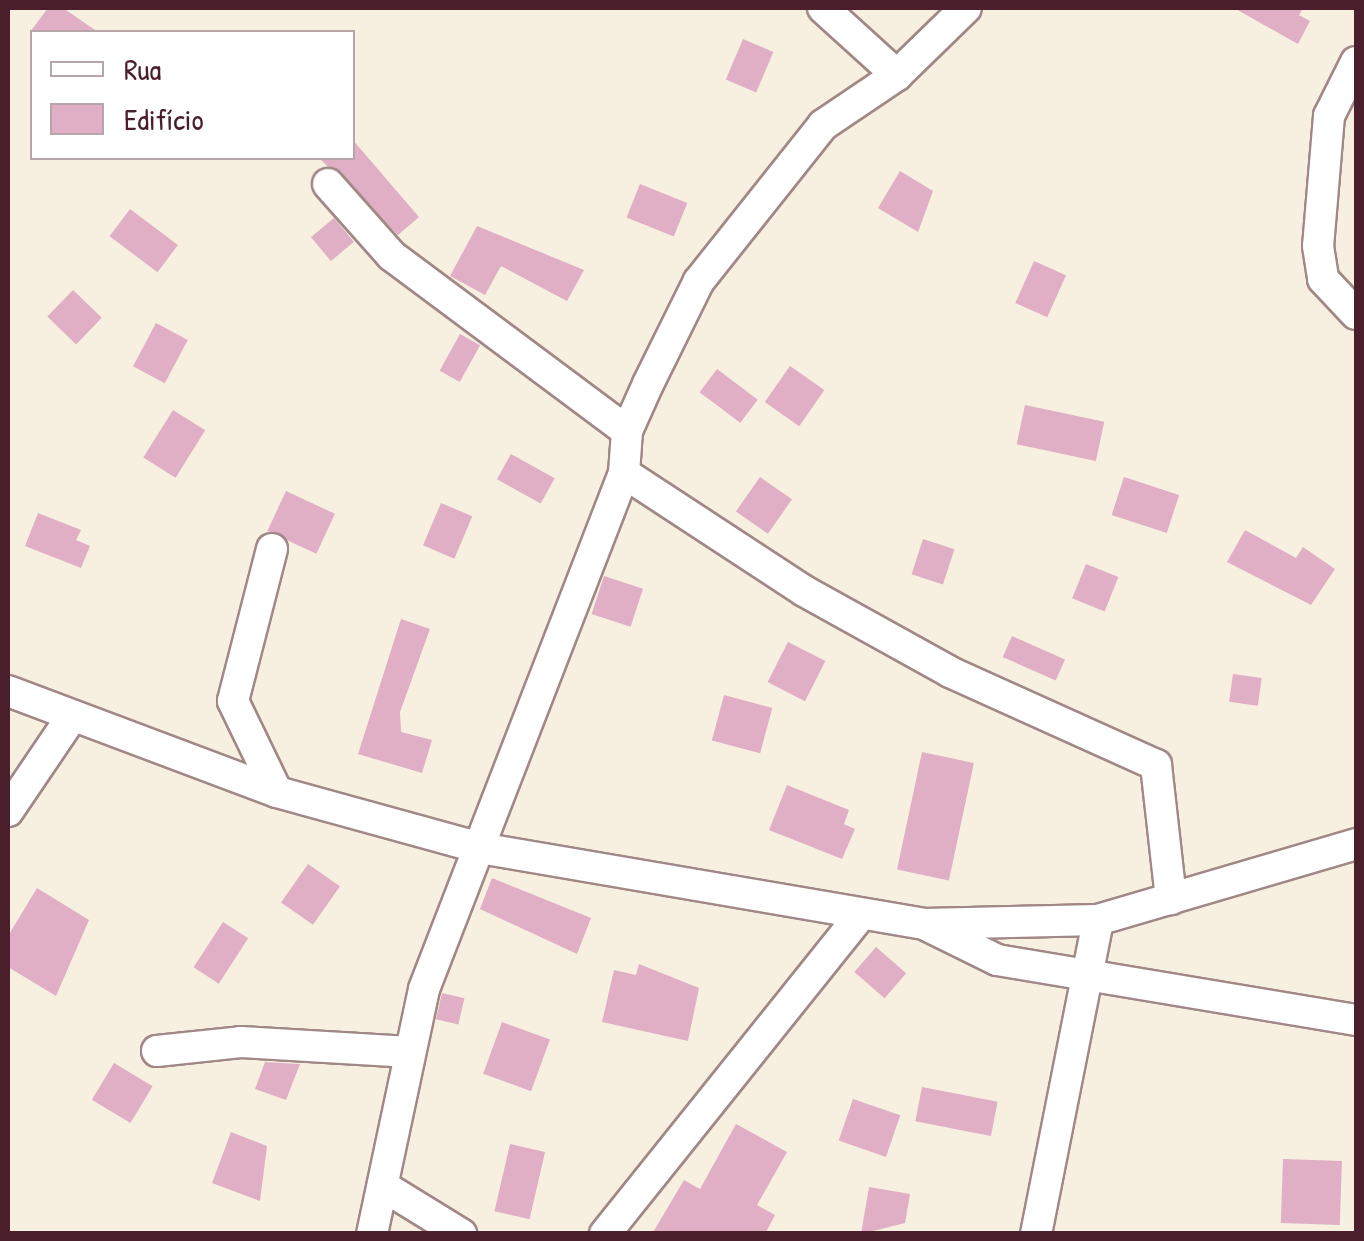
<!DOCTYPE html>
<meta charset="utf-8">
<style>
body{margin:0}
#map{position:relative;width:1364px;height:1241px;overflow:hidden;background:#f7f0e1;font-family:"Patrick Hand",sans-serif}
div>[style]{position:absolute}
.building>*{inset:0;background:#e0aec5;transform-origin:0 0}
.roads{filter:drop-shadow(2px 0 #a08886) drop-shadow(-2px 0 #a08886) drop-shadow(0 2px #a08886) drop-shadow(0 -2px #a08886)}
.minor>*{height:30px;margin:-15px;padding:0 15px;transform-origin:15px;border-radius:15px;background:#fff}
span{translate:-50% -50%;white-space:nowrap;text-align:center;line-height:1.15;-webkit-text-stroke:8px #fff;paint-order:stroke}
.frame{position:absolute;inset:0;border:10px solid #4a1f2b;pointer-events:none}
.legend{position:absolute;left:30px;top:30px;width:325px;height:130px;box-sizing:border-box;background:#fff;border:2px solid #b7a5aa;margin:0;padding:12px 18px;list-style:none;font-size:30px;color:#4a1f2b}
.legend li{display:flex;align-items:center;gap:20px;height:50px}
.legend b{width:50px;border:2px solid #b7a5aa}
</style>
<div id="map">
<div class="building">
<div style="clip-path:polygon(48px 8px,63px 8px,98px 32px,30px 32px)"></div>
<div style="clip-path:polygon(1234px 8px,1303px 8px,1299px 15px,1310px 21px,1298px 44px)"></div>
<div style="left:743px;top:39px;width:33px;height:44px;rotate:23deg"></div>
<div style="clip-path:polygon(352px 139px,419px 217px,398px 235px,319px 158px,352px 158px)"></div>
<div style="clip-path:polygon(900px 171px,933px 191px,918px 232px,878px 208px)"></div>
<div style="left:640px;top:184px;width:51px;height:36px;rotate:22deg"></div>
<div style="left:130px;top:209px;width:60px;height:34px;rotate:37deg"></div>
<div style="left:334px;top:218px;width:31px;height:30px;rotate:50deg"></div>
<div style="clip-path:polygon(477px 226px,584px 270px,567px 301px,501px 266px,485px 295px,450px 276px)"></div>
<div style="left:1034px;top:261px;width:35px;height:46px;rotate:24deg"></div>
<div style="left:73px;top:290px;width:40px;height:37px;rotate:44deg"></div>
<div style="left:156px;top:323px;width:36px;height:49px;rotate:28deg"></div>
<div style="left:460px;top:334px;width:23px;height:42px;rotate:29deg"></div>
<div style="left:790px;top:366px;width:42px;height:44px;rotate:35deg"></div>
<div style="left:717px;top:369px;width:51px;height:29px;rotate:37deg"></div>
<div style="left:1025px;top:405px;width:81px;height:40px;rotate:12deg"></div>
<div style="left:173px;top:410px;width:38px;height:56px;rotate:32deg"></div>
<div style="left:511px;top:454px;width:50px;height:29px;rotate:29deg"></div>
<div style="left:760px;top:477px;width:39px;height:42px;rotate:35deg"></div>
<div style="left:1124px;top:477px;width:58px;height:40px;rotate:18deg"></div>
<div style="left:286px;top:491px;width:54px;height:44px;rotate:25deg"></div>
<div style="left:441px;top:503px;width:34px;height:46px;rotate:23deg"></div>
<div style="clip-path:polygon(38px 513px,81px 530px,76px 540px,90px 546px,81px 568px,25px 546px)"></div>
<div style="clip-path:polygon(1245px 530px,1296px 558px,1303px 547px,1335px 569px,1311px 605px,1227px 562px)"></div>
<div style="left:923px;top:539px;width:33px;height:37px;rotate:18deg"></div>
<div style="left:1086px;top:564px;width:35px;height:37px;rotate:22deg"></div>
<div style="left:604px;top:576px;width:41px;height:40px;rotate:18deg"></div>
<div style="clip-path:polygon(401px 619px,430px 629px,400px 712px,401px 732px,432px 740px,422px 773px,358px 754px)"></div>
<div style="left:1012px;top:636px;width:58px;height:23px;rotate:24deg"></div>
<div style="left:788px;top:642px;width:42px;height:45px;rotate:27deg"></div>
<div style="left:1233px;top:674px;width:29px;height:28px;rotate:8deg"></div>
<div style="left:724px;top:695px;width:50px;height:47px;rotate:15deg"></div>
<div style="left:922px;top:752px;width:53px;height:120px;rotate:12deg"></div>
<div style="clip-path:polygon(787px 785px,849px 810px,844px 824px,855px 829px,842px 859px,769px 830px)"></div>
<div style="left:308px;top:864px;width:39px;height:47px;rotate:35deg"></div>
<div style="clip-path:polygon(492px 878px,591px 918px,577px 954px,480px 909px)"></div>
<div style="clip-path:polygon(37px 888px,89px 920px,56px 996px,8px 967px,8px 936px)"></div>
<div style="left:223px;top:922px;width:30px;height:54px;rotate:33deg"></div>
<div style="left:876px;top:947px;width:40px;height:33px;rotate:41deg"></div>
<div style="clip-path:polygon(639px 964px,699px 988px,688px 1041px,602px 1022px,614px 970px,636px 975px)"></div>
<div style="left:442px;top:993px;width:23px;height:27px;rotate:13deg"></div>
<div style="left:502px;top:1022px;width:51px;height:55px;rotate:20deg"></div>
<div style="clip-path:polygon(265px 1062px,300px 1064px,286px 1100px,255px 1089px)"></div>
<div style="left:114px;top:1063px;width:45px;height:43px;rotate:31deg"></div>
<div style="left:922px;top:1087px;width:77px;height:35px;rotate:11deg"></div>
<div style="left:853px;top:1099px;width:50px;height:44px;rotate:19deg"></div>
<div style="clip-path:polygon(736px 1124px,787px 1152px,757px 1205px,775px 1215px,765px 1234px,652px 1234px,684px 1180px,700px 1189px)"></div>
<div style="clip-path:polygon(231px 1132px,267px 1146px,260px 1201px,212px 1183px)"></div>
<div style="left:510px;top:1144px;width:36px;height:69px;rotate:13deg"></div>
<div style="left:1283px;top:1159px;width:59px;height:64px;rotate:2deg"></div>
<div style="clip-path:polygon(869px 1187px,910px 1194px,905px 1223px,861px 1234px)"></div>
</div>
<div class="roads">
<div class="minor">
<div style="left:823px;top:8px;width:100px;rotate:42.2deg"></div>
<div style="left:1356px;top:62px;width:60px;rotate:116.6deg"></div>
<div style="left:1329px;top:116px;width:130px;rotate:94.8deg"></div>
<div style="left:1318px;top:246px;width:33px;rotate:81deg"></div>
<div style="left:1323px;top:279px;width:48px;rotate:46.7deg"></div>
<div style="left:328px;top:184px;width:96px;rotate:48.4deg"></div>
<div style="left:392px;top:256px;width:293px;rotate:36.7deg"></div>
<div style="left:624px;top:473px;width:215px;rotate:33.2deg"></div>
<div style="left:804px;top:591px;width:167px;rotate:29deg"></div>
<div style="left:950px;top:672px;width:226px;rotate:24.3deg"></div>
<div style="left:1156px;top:765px;width:135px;rotate:83.6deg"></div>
<div style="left:272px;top:549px;width:157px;rotate:104.4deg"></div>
<div style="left:233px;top:701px;width:101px;rotate:64.2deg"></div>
<div style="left:8px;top:691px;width:287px;rotate:20.6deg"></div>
<div style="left:277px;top:792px;width:211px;rotate:15.4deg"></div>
<div style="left:480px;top:848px;width:450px;rotate:9.7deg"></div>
<div style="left:924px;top:924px;width:174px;rotate:-1.3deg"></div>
<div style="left:1098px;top:920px;width:269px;rotate:-16.4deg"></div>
<div style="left:8px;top:811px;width:112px;rotate:-55.9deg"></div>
<div style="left:928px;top:926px;width:77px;rotate:26.2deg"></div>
<div style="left:997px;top:960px;width:364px;rotate:9.5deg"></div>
<div style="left:157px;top:1051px;width:84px;rotate:-6.1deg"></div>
<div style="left:241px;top:1042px;width:169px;rotate:3.4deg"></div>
<div style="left:383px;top:1186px;width:92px;rotate:31.6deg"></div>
<div style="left:372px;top:1234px;width:250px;rotate:-78deg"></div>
<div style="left:424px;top:989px;width:553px;rotate:-68.81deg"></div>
<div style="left:624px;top:473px;width:42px;rotate:-85.9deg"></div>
<div style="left:627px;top:431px;width:51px;rotate:-65.9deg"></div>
<div style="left:648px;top:384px;width:115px;rotate:-63.7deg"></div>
<div style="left:699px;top:281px;width:199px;rotate:-51.5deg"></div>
<div style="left:823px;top:125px;width:89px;rotate:-34deg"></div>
<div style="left:897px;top:75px;width:96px;rotate:-44.2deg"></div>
<div style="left:605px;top:1234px;width:408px;rotate:-51.3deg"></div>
<div style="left:1036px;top:1234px;width:320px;rotate:-78.8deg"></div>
</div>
</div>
<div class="frame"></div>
<ul class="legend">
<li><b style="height:12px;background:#fff"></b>Rua</li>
<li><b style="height:28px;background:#e0aec5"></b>Edifício</li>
</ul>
</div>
